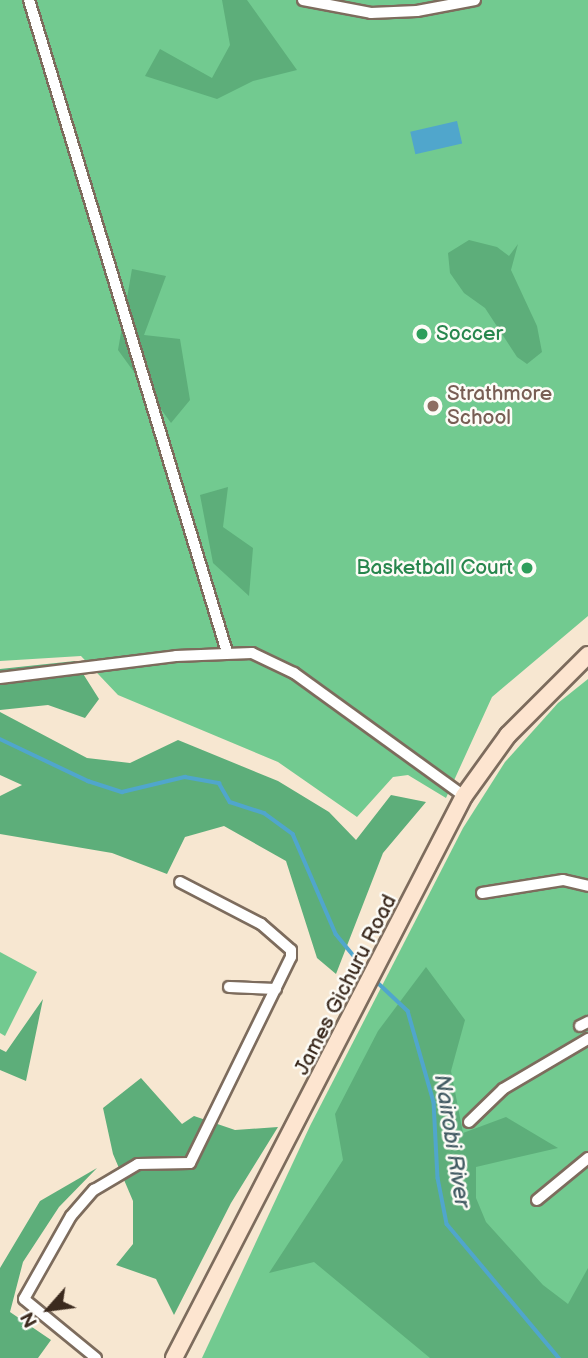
<!DOCTYPE html>
<style>
body{margin:0}
#map{position:relative;width:588px;height:1358px;overflow:hidden;background:#f7e7d1;font-family:"Balsamiq Sans",sans-serif}
div>[style]{position:absolute}
.green>*{inset:0;background:#72ca90}
.forest>*{inset:0;background:#5dae7a}
.water>*{inset:0;background:#50a6cc;transform-origin:0 0}
.stream>*{height:3.5px;margin:-1.75px;padding:0 1.75px;transform-origin:1.75px;border-radius:1.75px;background:#50a6cc}
.roads{filter:drop-shadow(2px 0 #7d6c5d) drop-shadow(-2px 0 #7d6c5d) drop-shadow(0 2px #7d6c5d) drop-shadow(0 -2px #7d6c5d)}
.street>*{height:10px;margin:-5px;padding:0 5px;transform-origin:5px;border-radius:5px;background:#fff}
.secondary>*{height:16px;margin:-8px;padding:0 8px;transform-origin:8px;border-radius:8px;background:#fde5d0}
.dots>*{width:19px;height:19px;translate:-50% -50%;box-sizing:border-box;border:4px solid #fdfcf7;border-radius:50%}
span{translate:-50% -50%;white-space:nowrap;text-align:center;line-height:1.15;-webkit-text-stroke:5px #fdfcf7;paint-order:stroke}
.leisure-label{font-size:21px;color:#27864d}
.left{translate:0 -50%;text-align:left}
.right{translate:-100% -50%;text-align:right}
.education-label{font-size:21px;color:#785e54}
.street-label{font-size:21px;color:#3b2a1e}
.water-label{font-size:23px;color:#435c64;font-style:italic}
.north{position:absolute;left:14px;top:1274px;width:70px;height:70px;-webkit-text-stroke:5px #fdfcf7;paint-order:stroke;rotate:242deg;font-size:19px;font-weight:700;line-height:28px;text-align:center;color:#3b2a1e}
.north::after{content:'';display:block;margin:auto;width:24px;height:32px;background:#3b2a1e;clip-path:polygon(50% 0,100% 100%,50% 72%,0 100%)}
</style>
<div id="map">
<div class="green">
<div style="clip-path:polygon(0 0,588px 0,588px 616px,492px 697px,446px 798px,408px 775px,393px 777px,357px 817px,278px 762px,118px 695px,81px 656px,0 661px)"></div>
<div style="clip-path:polygon(588px 679px,588px 1358px,202px 1358px,310px 1126px,463px 828px,505px 762px,558px 703px)"></div>
<div style="clip-path:polygon(0 952px,37px 972px,5px 1036px,0 1033px)"></div>
</div>
<div class="forest">
<div style="clip-path:polygon(222px 0,247px 0,297px 70px,253px 81px,217px 99px,145px 76px,160px 49px,212px 78px,230px 45px)"></div>
<div style="clip-path:polygon(469px 240px,497px 247px,509px 256px,518px 244px,511px 270px,537px 326px,542px 352px,527px 364px,517px 357px,485px 308px,464px 293px,450px 273px,448px 253px)"></div>
<div style="clip-path:polygon(132px 269px,166px 276px,144px 335px,180px 339px,190px 400px,171px 423px,118px 350px)"></div>
<div style="clip-path:polygon(228px 487px,223px 527px,253px 548px,249px 596px,213px 563px,200px 495px)"></div>
<div style="clip-path:polygon(75px 661px,99px 699px,85px 718px,48px 705px,0 710px,0 669px)"></div>
<div style="clip-path:polygon(0 712px,87px 758px,130px 763px,178px 740px,278px 781px,329px 812px,356px 840px,391px 795px,426px 802px,383px 853px,336px 974px,317px 958px,286px 861px,224px 826px,185px 837px,167px 874px,112px 853px,0 834px,0 796px,22px 785px,0 775px)"></div>
<div style="clip-path:polygon(426px 967px,465px 1020px,451px 1071px,463px 1133px,506px 1117px,558px 1148px,476px 1167px,476px 1198px,486px 1222px,543px 1285px,568px 1304px,588px 1268px,588px 1358px,430px 1358px,314px 1262px,269px 1273px,343px 1160px,335px 1114px,378px 1031px)"></div>
<div style="clip-path:polygon(43px 999px,26px 1081px,0 1070px,0 1049px,6px 1052px)"></div>
<div style="clip-path:polygon(141px 1078px,182px 1124px,194px 1116px,235px 1130px,278px 1127px,231px 1203px,174px 1315px,156px 1279px,116px 1265px,133px 1244px,133px 1201px,113px 1154px,103px 1108px)"></div>
<div style="clip-path:polygon(97px 1168px,59px 1207px,23px 1262px,10px 1312px,51px 1340px,38px 1358px,0 1358px,0 1268px,40px 1201px)"></div>
</div>
<div class="water">
<div style="left:457px;top:121px;width:23px;height:48px;rotate:77deg"></div>
</div>
<div class="stream">
<div style="left:0;top:739px;width:98px;rotate:25.5deg"></div>
<div style="left:88px;top:781px;width:36px;rotate:18deg"></div>
<div style="left:122px;top:792px;width:65px;rotate:-13.4deg"></div>
<div style="left:185px;top:777px;width:35px;rotate:10deg"></div>
<div style="left:219px;top:783px;width:22px;rotate:60deg"></div>
<div style="left:230px;top:802px;width:36px;rotate:18deg"></div>
<div style="left:264px;top:813px;width:36px;rotate:36deg"></div>
<div style="left:293px;top:834px;width:109px;rotate:66.7deg"></div>
<div style="left:336px;top:934px;width:50px;rotate:50.6deg"></div>
<div style="left:374px;top:979px;width:47px;rotate:43.3deg"></div>
<div style="left:408px;top:1011px;width:95px;rotate:74.1deg"></div>
<div style="left:434px;top:1102px;width:76px;rotate:87deg"></div>
<div style="left:438px;top:1178px;width:47px;rotate:78.9deg"></div>
<div style="left:447px;top:1224px;width:175px;rotate:50.1deg"></div>
</div>
<div class="roads">
<div class="street">
<div style="left:29px;top:0;width:681px;rotate:73.11deg"></div>
<div style="left:303px;top:0;width:69px;rotate:10.8deg"></div>
<div style="left:371px;top:13px;width:46px;rotate:-2.5deg"></div>
<div style="left:417px;top:11px;width:59px;rotate:-10.7deg"></div>
<div style="left:0;top:678px;width:177px;rotate:-7.1deg"></div>
<div style="left:176px;top:656px;width:76px;rotate:-2.3deg"></div>
<div style="left:252px;top:653px;width:47px;rotate:25.5deg"></div>
<div style="left:294px;top:673px;width:210px;rotate:35.9deg"></div>
<div style="left:482px;top:893px;width:82px;rotate:-9.1deg"></div>
<div style="left:563px;top:880px;width:26px;rotate:13deg"></div>
<div style="left:229px;top:987px;width:47px;rotate:2.4deg"></div>
<div style="left:580px;top:1026px;width:9px;rotate:-27deg"></div>
<div style="left:469px;top:1122px;width:47px;rotate:-44.1deg"></div>
<div style="left:503px;top:1089px;width:99px;rotate:-30.5deg"></div>
<div style="left:537px;top:1200px;width:66px;rotate:-39.5deg"></div>
<div style="left:96px;top:1358px;width:93px;rotate:-140.7deg"></div>
<div style="left:24px;top:1299px;width:95px;rotate:-60.5deg"></div>
<div style="left:71px;top:1216px;width:35px;rotate:-49deg"></div>
<div style="left:94px;top:1190px;width:51px;rotate:-30.6deg"></div>
<div style="left:138px;top:1164px;width:52px;rotate:-1.1deg"></div>
<div style="left:190px;top:1163px;width:229px;rotate:-63.9deg"></div>
<div style="left:291px;top:957px;width:7px;rotate:-90deg"></div>
<div style="left:291px;top:950px;width:40px;rotate:-139deg"></div>
<div style="left:261px;top:924px;width:91px;rotate:-152.6deg"></div>
</div>
<div class="secondary">
<div style="left:174px;top:1358px;width:632px;rotate:-62.71deg"></div>
<div style="left:464px;top:796px;width:75px;rotate:-54.2deg"></div>
<div style="left:508px;top:735px;width:113px;rotate:-45deg"></div>
</div>
</div>
<div class="dots">
<div style="left:422px;top:334px;background:#2e9e5b"></div>
<div style="left:433px;top:406px;background:#8d6e63"></div>
<div style="left:527px;top:568px;background:#2e9e5b"></div>
</div>
<div class="leisure-label">
<span class="left" style="left:436px;top:334px">Soccer</span>
<span class="right" style="left:513px;top:568px">Basketball Court</span>
</div>
<div class="education-label">
<span class="left" style="left:447px;top:406px">Strathmore<br>School</span>
</div>
<div class="street-label">
<span style="left:346px;top:985px;rotate:-63deg">James Gichuru Road</span>
</div>
<div class="water-label">
<span style="left:452px;top:1141px;rotate:81deg">Nairobi River</span>
</div>
<div class="north">N</div>
</div>
